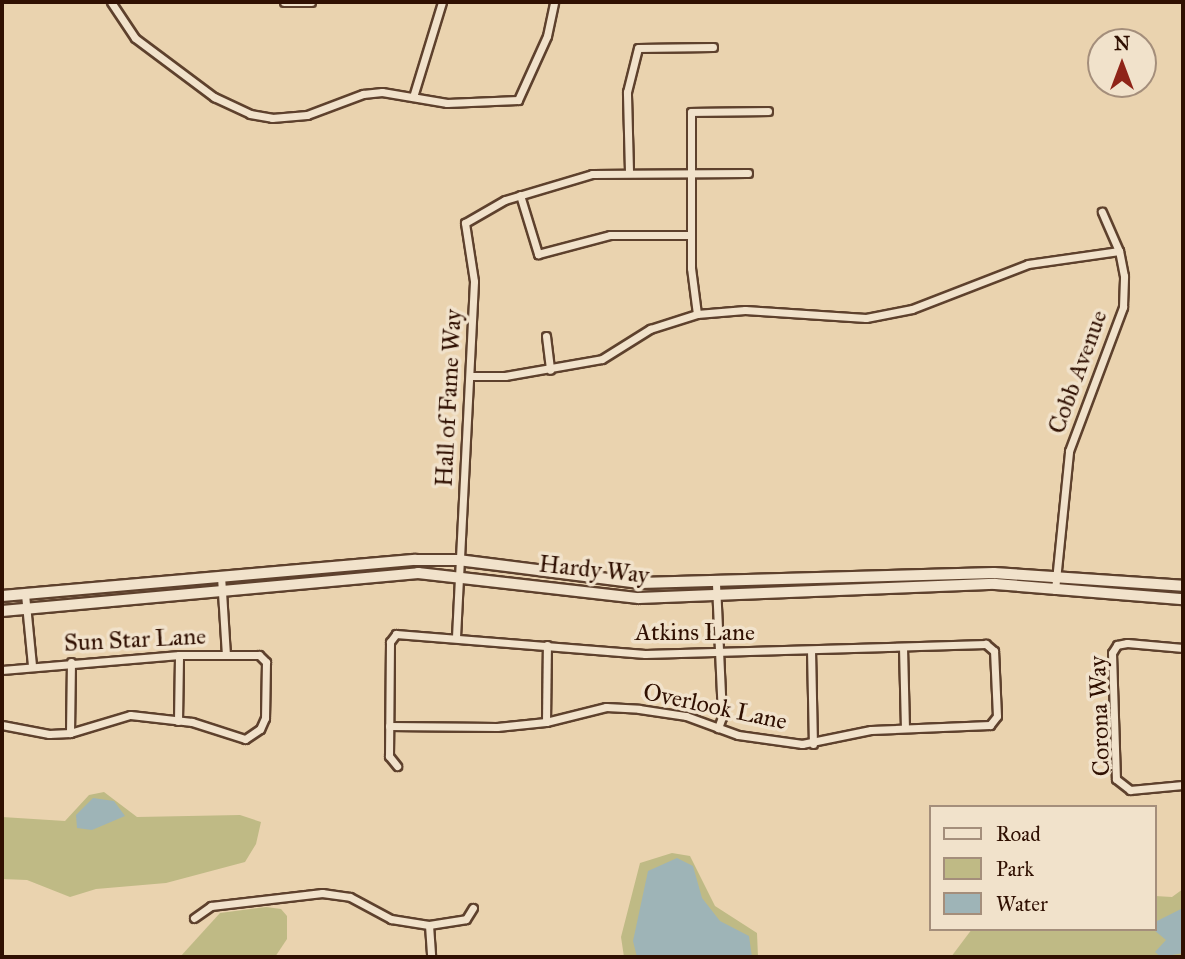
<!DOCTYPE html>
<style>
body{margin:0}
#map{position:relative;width:1185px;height:959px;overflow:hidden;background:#ead3af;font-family:"IM FELL Great Primer",serif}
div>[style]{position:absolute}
.green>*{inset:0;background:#bfba85}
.water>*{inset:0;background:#9eb4b7}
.roads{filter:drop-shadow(2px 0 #5e412d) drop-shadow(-2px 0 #5e412d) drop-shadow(0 2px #5e412d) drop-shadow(0 -2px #5e412d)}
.street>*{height:7px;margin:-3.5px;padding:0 3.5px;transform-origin:3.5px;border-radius:3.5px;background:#f1e2cb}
.secondary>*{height:10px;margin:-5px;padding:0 5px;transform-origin:5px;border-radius:5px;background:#f1e2cb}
span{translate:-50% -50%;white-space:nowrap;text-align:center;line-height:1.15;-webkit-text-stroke:7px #f1e2cb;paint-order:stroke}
.street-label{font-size:24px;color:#301002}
.frame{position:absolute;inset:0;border:4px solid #301002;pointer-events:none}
.legend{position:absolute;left:929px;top:805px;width:228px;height:126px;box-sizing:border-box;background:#f1e2cb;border:2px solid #a48e7b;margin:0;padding:9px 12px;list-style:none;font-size:21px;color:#301002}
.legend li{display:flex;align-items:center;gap:14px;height:35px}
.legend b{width:35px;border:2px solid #a48e7b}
.north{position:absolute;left:1087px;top:28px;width:70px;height:70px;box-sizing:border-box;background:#f1e2cb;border:2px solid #a48e7b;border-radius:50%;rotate:0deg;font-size:19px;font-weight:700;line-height:28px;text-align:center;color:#301002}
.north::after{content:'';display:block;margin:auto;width:24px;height:32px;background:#8f2418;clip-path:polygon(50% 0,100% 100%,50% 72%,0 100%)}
</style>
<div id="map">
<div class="green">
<div style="clip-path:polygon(104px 792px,137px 817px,240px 815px,261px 822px,256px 844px,245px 862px,166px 883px,96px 889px,70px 897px,27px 880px,2px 879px,2px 817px,65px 821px,89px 795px)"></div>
<div style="clip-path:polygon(672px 853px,690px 856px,715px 906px,757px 933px,758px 957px,624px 957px,621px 937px,640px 863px)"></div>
<div style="clip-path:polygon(1183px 889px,1183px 957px,951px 957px,972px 929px,1155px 929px,1155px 896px,1172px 897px)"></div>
<div style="clip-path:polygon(266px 907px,281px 909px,287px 916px,287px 939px,275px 957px,180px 957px,220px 913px)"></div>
</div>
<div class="water">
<div style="clip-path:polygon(93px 798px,114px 801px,125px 816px,92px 830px,77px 828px,76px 815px)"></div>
<div style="clip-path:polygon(677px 858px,693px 866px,702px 898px,720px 921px,749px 936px,752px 957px,637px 957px,633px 941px,648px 871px)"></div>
<div style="clip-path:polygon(1183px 908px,1183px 953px,1161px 957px,1155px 952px,1166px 940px,1154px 930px,1155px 922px)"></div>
</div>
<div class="roads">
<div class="street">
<div style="left:111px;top:2px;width:43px;rotate:56.3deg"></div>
<div style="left:135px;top:38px;width:99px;rotate:36.8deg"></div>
<div style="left:214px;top:97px;width:40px;rotate:25deg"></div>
<div style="left:250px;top:114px;width:22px;rotate:10deg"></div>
<div style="left:272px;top:118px;width:35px;rotate:-5deg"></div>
<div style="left:307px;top:115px;width:60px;rotate:-20.6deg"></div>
<div style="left:363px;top:94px;width:19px;rotate:-6deg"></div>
<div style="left:382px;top:92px;width:66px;rotate:9.6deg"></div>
<div style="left:447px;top:103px;width:71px;rotate:-2.4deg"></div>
<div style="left:518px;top:100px;width:70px;rotate:-65.6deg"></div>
<div style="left:547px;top:36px;width:35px;rotate:-78deg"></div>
<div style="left:284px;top:2px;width:27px"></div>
<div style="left:413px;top:97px;width:99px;rotate:-73deg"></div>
<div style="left:629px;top:171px;width:79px;rotate:-91.5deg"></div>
<div style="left:627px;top:92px;width:45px;rotate:-76deg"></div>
<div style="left:638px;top:48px;width:75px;rotate:-0.8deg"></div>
<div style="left:520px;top:195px;width:62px;rotate:73deg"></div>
<div style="left:538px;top:254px;width:74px;rotate:-14.8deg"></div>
<div style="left:610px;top:235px;width:80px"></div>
<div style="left:697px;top:314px;width:46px;rotate:-97.4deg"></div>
<div style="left:691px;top:268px;width:156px;rotate:-90deg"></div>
<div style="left:691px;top:112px;width:77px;rotate:-0.7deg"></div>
<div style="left:546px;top:336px;width:34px;rotate:83deg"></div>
<div style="left:471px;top:376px;width:34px"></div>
<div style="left:505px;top:376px;width:98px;rotate:-9.9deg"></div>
<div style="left:602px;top:359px;width:57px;rotate:-32deg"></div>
<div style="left:650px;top:329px;width:49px;rotate:-17.7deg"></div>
<div style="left:697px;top:314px;width:48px;rotate:-4.8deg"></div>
<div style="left:745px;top:310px;width:121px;rotate:3.8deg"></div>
<div style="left:866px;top:318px;width:47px;rotate:-11.1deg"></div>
<div style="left:912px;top:309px;width:124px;rotate:-21.2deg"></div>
<div style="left:1028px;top:264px;width:92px;rotate:-8.1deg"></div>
<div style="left:221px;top:576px;width:79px;rotate:86.4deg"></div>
<div style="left:716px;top:584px;width:133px;rotate:87.4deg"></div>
<div style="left:722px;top:717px;width:12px;rotate:110deg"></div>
<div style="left:1055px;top:590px;width:140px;rotate:-84.2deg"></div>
<div style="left:1069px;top:451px;width:154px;rotate:-69.4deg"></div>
<div style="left:1123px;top:307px;width:31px;rotate:-88deg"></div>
<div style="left:1124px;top:276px;width:25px;rotate:-101deg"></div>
<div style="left:1119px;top:251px;width:43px;rotate:-113.6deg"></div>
<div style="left:25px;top:594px;width:71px;rotate:84.4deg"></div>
<div style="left:456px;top:637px;width:356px;rotate:-87.1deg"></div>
<div style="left:474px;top:281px;width:59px;rotate:-98.8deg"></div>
<div style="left:465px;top:223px;width:46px;rotate:-29.9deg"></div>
<div style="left:505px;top:200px;width:91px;rotate:-16.6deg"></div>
<div style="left:592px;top:174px;width:156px;rotate:-0.4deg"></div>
<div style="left:903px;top:647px;width:80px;rotate:88.6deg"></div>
<div style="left:1183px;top:648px;width:56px;rotate:-174.9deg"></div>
<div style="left:1127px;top:643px;width:10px;rotate:169deg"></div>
<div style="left:1117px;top:645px;width:9px;rotate:122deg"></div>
<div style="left:1112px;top:653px;width:126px;rotate:88.2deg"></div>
<div style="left:1116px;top:779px;width:18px;rotate:38deg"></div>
<div style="left:1130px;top:790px;width:53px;rotate:-5.4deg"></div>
<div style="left:811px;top:650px;width:94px;rotate:88.8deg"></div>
<div style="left:2px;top:670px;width:178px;rotate:-4.8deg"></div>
<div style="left:179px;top:655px;width:80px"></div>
<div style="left:259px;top:655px;width:10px;rotate:45deg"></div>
<div style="left:266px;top:662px;width:56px;rotate:91deg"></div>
<div style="left:265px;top:718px;width:12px;rotate:114deg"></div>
<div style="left:260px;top:729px;width:18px;rotate:146deg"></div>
<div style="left:245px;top:739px;width:56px;rotate:-162.2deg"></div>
<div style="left:192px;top:722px;width:62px;rotate:-173.6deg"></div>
<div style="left:130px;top:715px;width:63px;rotate:163.3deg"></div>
<div style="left:70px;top:733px;width:21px;rotate:177deg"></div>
<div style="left:49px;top:734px;width:48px;rotate:-169.2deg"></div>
<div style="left:178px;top:721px;width:66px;rotate:-89.1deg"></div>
<div style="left:546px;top:722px;width:77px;rotate:-89.3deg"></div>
<div style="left:389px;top:726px;width:108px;rotate:0.5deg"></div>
<div style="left:497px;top:727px;width:49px;rotate:-5.8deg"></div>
<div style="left:546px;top:722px;width:62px;rotate:-14deg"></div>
<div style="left:606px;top:707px;width:33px;rotate:3deg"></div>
<div style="left:639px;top:709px;width:48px;rotate:8.5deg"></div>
<div style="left:686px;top:716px;width:55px;rotate:20.1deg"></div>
<div style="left:738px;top:735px;width:65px;rotate:8deg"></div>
<div style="left:802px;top:744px;width:70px;rotate:-11.5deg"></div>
<div style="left:871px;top:730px;width:119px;rotate:-2.4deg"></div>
<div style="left:990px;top:725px;width:11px;rotate:-52deg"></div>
<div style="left:997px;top:716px;width:65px;rotate:-92.6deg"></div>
<div style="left:994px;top:651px;width:11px;rotate:-139deg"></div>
<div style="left:986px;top:644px;width:341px;rotate:178.3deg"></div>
<div style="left:645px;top:654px;width:250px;rotate:-175.4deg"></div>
<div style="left:396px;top:634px;width:10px;rotate:127deg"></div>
<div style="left:390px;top:642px;width:114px;rotate:90.5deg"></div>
<div style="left:389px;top:756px;width:13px;rotate:51deg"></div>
<div style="left:70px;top:733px;width:71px;rotate:-89.2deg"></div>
<div style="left:194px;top:918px;width:21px;rotate:-35deg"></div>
<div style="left:211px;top:906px;width:112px;rotate:-6.7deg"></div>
<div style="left:322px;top:893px;width:28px;rotate:8deg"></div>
<div style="left:350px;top:897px;width:47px;rotate:28.2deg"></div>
<div style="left:391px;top:919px;width:38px;rotate:9deg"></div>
<div style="left:429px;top:925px;width:37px;rotate:-9deg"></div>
<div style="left:466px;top:919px;width:13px;rotate:-58deg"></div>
<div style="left:429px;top:925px;width:32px;rotate:86deg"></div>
</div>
<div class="secondary">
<div style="left:2px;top:596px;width:415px;rotate:-5deg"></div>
<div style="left:415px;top:560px;width:43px"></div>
<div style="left:458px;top:560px;width:183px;rotate:7.2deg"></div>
<div style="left:640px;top:583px;width:354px;rotate:-1.6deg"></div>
<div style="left:994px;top:573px;width:189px;rotate:3.9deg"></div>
<div style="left:2px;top:611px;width:418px;rotate:-5.2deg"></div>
<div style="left:418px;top:573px;width:222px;rotate:6.5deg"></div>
<div style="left:639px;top:598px;width:356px;rotate:-2.3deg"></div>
<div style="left:995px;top:584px;width:189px;rotate:4.6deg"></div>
</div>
</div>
<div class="street-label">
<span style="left:1078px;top:372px;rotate:-70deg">Cobb Avenue</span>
<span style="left:449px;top:398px;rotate:-87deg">Hall of Fame Way</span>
<span style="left:594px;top:570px;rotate:6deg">Hardy Way</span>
<span style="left:695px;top:633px">Atkins Lane</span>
<span style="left:135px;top:640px;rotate:-3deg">Sun Star Lane</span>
<span style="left:715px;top:707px;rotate:12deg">Overlook Lane</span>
<span style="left:1100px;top:716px;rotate:-92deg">Corona Way</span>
</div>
<div class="frame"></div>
<ul class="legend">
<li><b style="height:9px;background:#f1e2cb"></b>Road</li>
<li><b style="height:19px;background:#bfba85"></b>Park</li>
<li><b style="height:19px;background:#9eb4b7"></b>Water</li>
</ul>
<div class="north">N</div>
</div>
